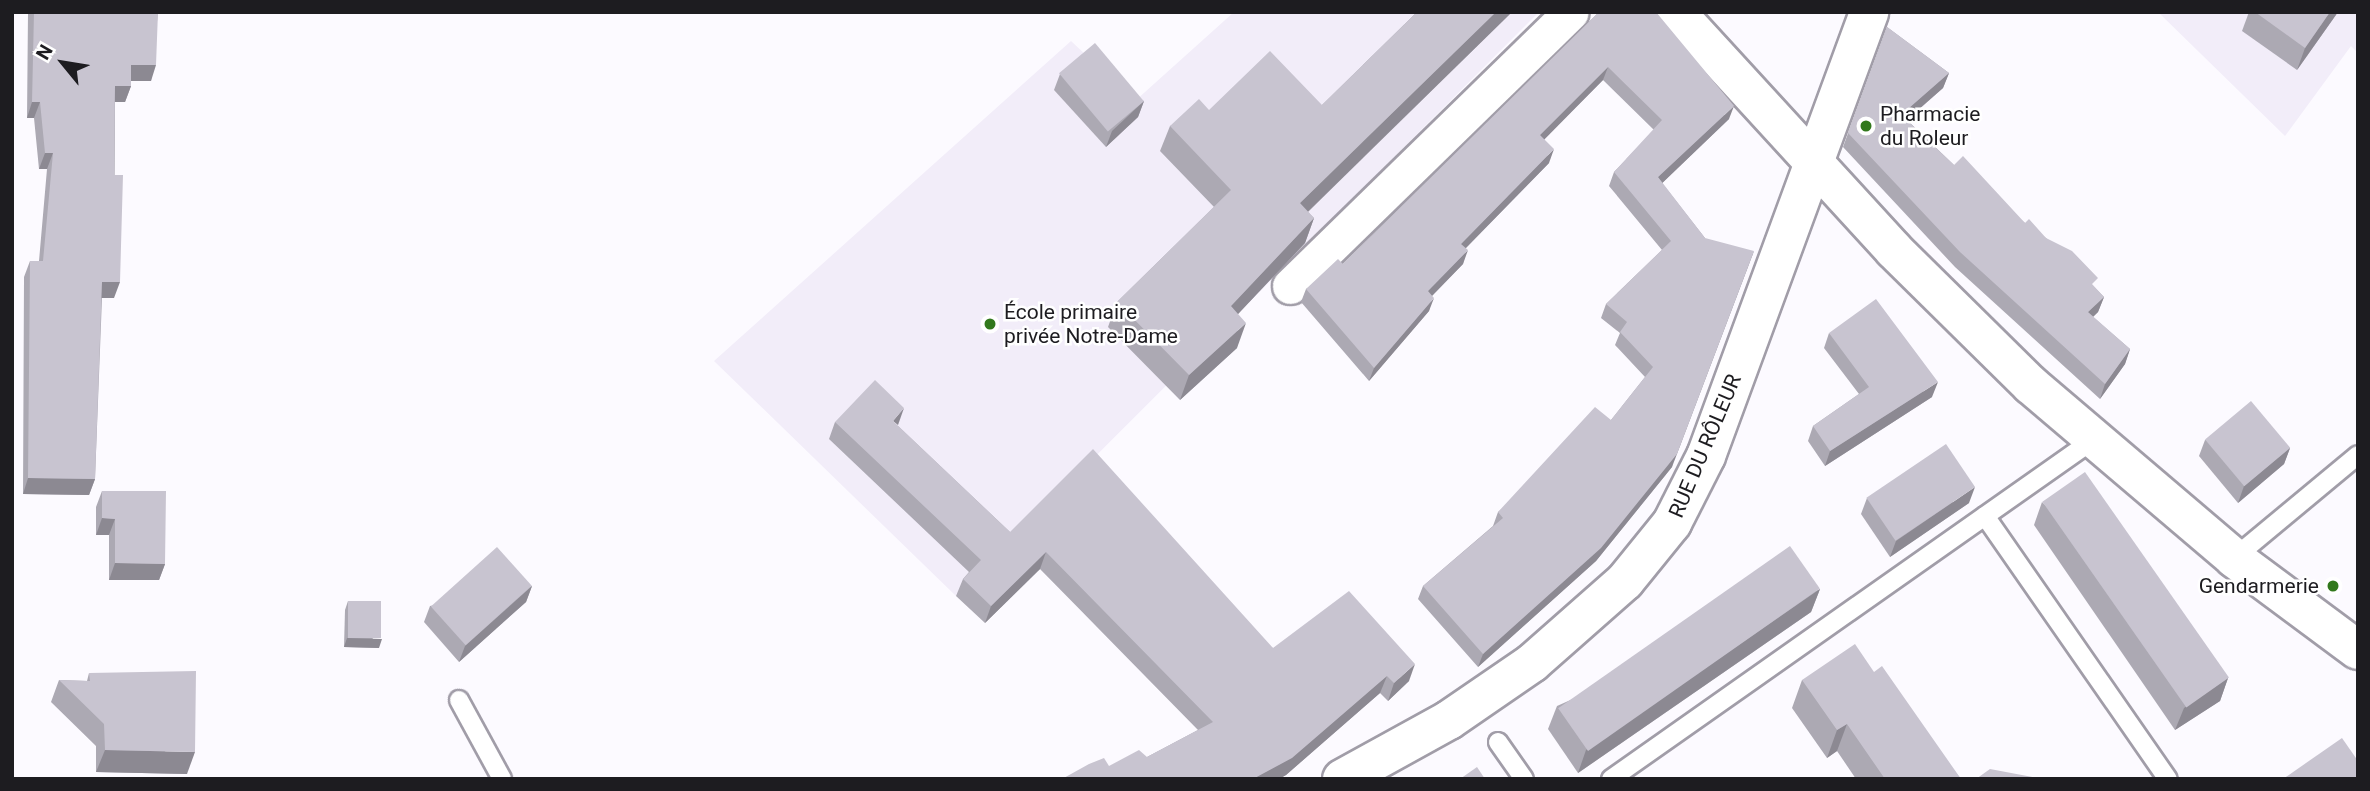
<!DOCTYPE html>
<meta charset="utf-8">
<style>
body{margin:0}
#map{position:relative;width:2370px;height:791px;overflow:hidden;background:#fcfaff;font-family:Roboto,sans-serif}
div>[style]{position:absolute}
.built>*{inset:0;background:#f2edf9}
.roads{filter:drop-shadow(2px 0 #a19da8) drop-shadow(-2px 0 #a19da8) drop-shadow(0 2px #a19da8) drop-shadow(0 -2px #a19da8)}
.service>*{height:18px;margin:-9px;padding:0 9px;transform-origin:9px;border-radius:9px;background:#fff}
.minor>*{height:35px;margin:-17.5px;padding:0 17.5px;transform-origin:17.5px;border-radius:17.5px;background:#fff}
.tertiary>*{height:38px;margin:-19px;padding:0 19px;transform-origin:19px;border-radius:19px;background:#fff}
.secondary>*{height:38px;margin:-19px;padding:0 19px;transform-origin:19px;border-radius:19px;background:#fff}
.wall>*{inset:0;background:#aca9b3}
.shaded-wall>*{inset:0;background:#8c8992}
.building>*{inset:0;background:#c8c4d0;transform-origin:0 0}
.dots>*{width:19px;height:19px;translate:-50% -50%;box-sizing:border-box;border:4px solid #fff;border-radius:50%}
span{translate:-50% -50%;white-space:nowrap;text-align:center;line-height:1.15;-webkit-text-stroke:5px #fff;paint-order:stroke}
.poi-label{font-size:21px;color:#1d1c20}
.left{translate:0 -50%;text-align:left}
.right{translate:-100% -50%;text-align:right}
.street-label{font-size:21px;color:#1d1c20}
.frame{position:absolute;inset:0;border:14px solid #1d1c20;pointer-events:none}
.north{position:absolute;left:28px;top:28px;width:70px;height:70px;-webkit-text-stroke:5px #fff;paint-order:stroke;rotate:300deg;font-size:19px;font-weight:700;line-height:28px;text-align:center;color:#1d1c20}
.north::after{content:'';display:block;margin:auto;width:24px;height:32px;background:#1d1c20;clip-path:polygon(50% 0,100% 100%,50% 72%,0 100%)}
</style>
<div id="map">
<div class="built">
<div style="clip-path:polygon(1234px 12px,1539px 12px,956px 596px,714px 361px,1071px 41px,1135px 101px)"></div>
<div style="clip-path:polygon(2158px 12px,2358px 12px,2358px 53px,2351px 46px,2285px 136px)"></div>
</div>
<div class="roads">
<div class="service">
<div style="left:1985px;top:516px;width:320px;rotate:55.2deg"></div>
<div style="left:2234px;top:558px;width:161px;rotate:-39.7deg"></div>
<div style="left:459px;top:700px;width:90px;rotate:61.4deg"></div>
<div style="left:1498px;top:742px;width:45px;rotate:54.9deg"></div>
<div style="left:1611px;top:779px;width:589px;rotate:-35.12deg"></div>
</div>
<div class="minor">
<div style="left:1290px;top:286px;width:392px;rotate:-44.3deg"></div>
</div>
<div class="tertiary">
<div style="left:1342px;top:779px;width:122px;rotate:-28.9deg"></div>
<div style="left:1449px;top:720px;width:101px;rotate:-34.5deg"></div>
<div style="left:1532px;top:663px;width:124px;rotate:-41.4deg"></div>
<div style="left:1625px;top:581px;width:75px;rotate:-51deg"></div>
<div style="left:1672px;top:523px;width:75px;rotate:-63.1deg"></div>
<div style="left:1706px;top:456px;width:473px;rotate:-69.8deg"></div>
</div>
<div class="secondary">
<div style="left:1676px;top:12px;width:323px;rotate:47.5deg"></div>
<div style="left:1894px;top:250px;width:192px;rotate:44.6deg"></div>
<div style="left:2031px;top:385px;width:267px;rotate:40.4deg"></div>
<div style="left:2234px;top:558px;width:154px;rotate:36.6deg"></div>
</div>
</div>
<div class="wall">
<div style="clip-path:polygon(28px 12px,158px 12px,151px 81px,131px 81px,131px 86px,125px 102px,115px 102px,114px 298px,102px 298px,95px 479px,89px 495px,23px 494px,24px 277px,30px 261px,39px 261px,47px 169px,39px 169px,34px 118px,27px 118px)"></div>
<div style="clip-path:polygon(1417px 12px,1512px 12px,1308px 212px,1314px 218px,1305px 243px,1238px 314px,1237px 348px,1180px 400px,1108px 327px,1117px 302px,1214px 207px,1160px 151px,1170px 126px,1209px 110px,1322px 105px)"></div>
<div style="clip-path:polygon(1599px 12px,1729px 119px,1662px 183px,1705px 238px,1672px 467px,1596px 561px,1478px 667px,1418px 599px,1423px 586px,1493px 526px,1498px 512px,1611px 420px,1645px 377px,1615px 345px,1620px 333px,1601px 318px,1606px 304px,1662px 250px,1609px 186px,1614px 172px,1654px 130px,1603px 80px,1544px 139px,1549px 163px,1466px 248px,1463px 264px,1432px 296px,1429px 311px,1369px 381px,1301px 302px,1306px 289px,1343px 264px)"></div>
<div style="clip-path:polygon(2249px 12px,2338px 12px,2297px 70px,2242px 31px)"></div>
<div style="clip-path:polygon(1887px 27px,1949px 73px,1943px 88px,1907px 120px,1954px 165px,2025px 223px,2046px 238px,2104px 297px,2098px 312px,2093px 317px,2130px 349px,2125px 364px,2100px 399px,1955px 267px,1843px 147px)"></div>
<div style="clip-path:polygon(1060px 74px,1144px 101px,1138px 117px,1106px 147px,1054px 90px)"></div>
<div style="clip-path:polygon(1829px 333px,1932px 397px,1825px 466px,1808px 441px,1813px 426px,1859px 394px,1824px 348px)"></div>
<div style="clip-path:polygon(835px 422px,898px 426px,1010px 532px,1273px 648px,1409px 681px,1388px 701px,1380px 693px,1286px 775px,1279px 779px,1062px 779px,1147px 757px,1198px 730px,1040px 569px,985px 623px,956px 596px,963px 579px,969px 572px,829px 439px)"></div>
<div style="clip-path:polygon(2205px 440px,2290px 448px,2284px 464px,2238px 503px,2199px 456px)"></div>
<div style="clip-path:polygon(102px 491px,165px 564px,159px 580px,109px 580px,109px 535px,96px 535px,96px 507px)"></div>
<div style="clip-path:polygon(1867px 498px,1969px 503px,1890px 557px,1861px 514px)"></div>
<div style="clip-path:polygon(2042px 502px,2228px 678px,2220px 701px,2175px 730px,2034px 525px)"></div>
<div style="clip-path:polygon(532px 586px,526px 602px,459px 662px,424px 622px,430px 606px)"></div>
<div style="clip-path:polygon(1820px 589px,1811px 612px,1578px 773px,1548px 729px,1557px 706px)"></div>
<div style="clip-path:polygon(348px 601px,379px 648px,344px 647px,345px 610px)"></div>
<div style="clip-path:polygon(1874px 672px,1961px 779px,1856px 779px,1837px 751px,1827px 758px,1792px 708px,1802px 680px)"></div>
<div style="clip-path:polygon(89px 673px,187px 774px,96px 772px,96px 746px,51px 702px,59px 680px,87px 681px)"></div>
</div>
<div class="shaded-wall">
<div style="clip-path:polygon(1496px 12px,1512px 12px,1291px 228px,1300px 203px)"></div>
<div style="clip-path:polygon(2330px 12px,2338px 12px,2297px 70px,2305px 48px)"></div>
<div style="clip-path:polygon(131px 65px,156px 65px,151px 81px,125px 81px)"></div>
<div style="clip-path:polygon(1608px 67px,1603px 80px,1535px 149px,1540px 135px)"></div>
<div style="clip-path:polygon(1949px 73px,1943px 88px,1896px 129px,1901px 115px)"></div>
<div style="clip-path:polygon(115px 86px,131px 86px,125px 102px,109px 102px)"></div>
<div style="clip-path:polygon(1144px 101px,1138px 117px,1106px 147px,1112px 131px)"></div>
<div style="clip-path:polygon(32px 102px,40px 102px,34px 118px,27px 118px)"></div>
<div style="clip-path:polygon(1734px 106px,1729px 119px,1654px 191px,1658px 177px)"></div>
<div style="clip-path:polygon(1554px 149px,1549px 163px,1456px 258px,1461px 244px)"></div>
<div style="clip-path:polygon(45px 153px,53px 153px,47px 169px,39px 169px)"></div>
<div style="clip-path:polygon(1314px 218px,1305px 243px,1222px 331px,1231px 306px)"></div>
<div style="clip-path:polygon(1468px 250px,1463px 264px,1423px 305px,1428px 291px)"></div>
<div style="clip-path:polygon(1754px 251px,1672px 467px,1596px 561px,1478px 667px,1483px 654px)"></div>
<div style="clip-path:polygon(102px 282px,120px 282px,114px 298px,96px 298px)"></div>
<div style="clip-path:polygon(2104px 297px,2098px 312px,2082px 327px,2088px 312px)"></div>
<div style="clip-path:polygon(1434px 298px,1429px 311px,1369px 381px,1374px 368px)"></div>
<div style="clip-path:polygon(1246px 323px,1237px 348px,1180px 400px,1189px 375px)"></div>
<div style="clip-path:polygon(2130px 349px,2125px 364px,2100px 399px,2105px 384px)"></div>
<div style="clip-path:polygon(1938px 382px,1932px 397px,1825px 466px,1830px 451px)"></div>
<div style="clip-path:polygon(904px 408px,898px 425px,893px 421px)"></div>
<div style="clip-path:polygon(2290px 448px,2284px 464px,2238px 503px,2244px 486px)"></div>
<div style="clip-path:polygon(28px 478px,95px 479px,89px 495px,23px 494px)"></div>
<div style="clip-path:polygon(1975px 487px,1969px 503px,1890px 557px,1896px 541px)"></div>
<div style="clip-path:polygon(102px 518px,115px 519px,109px 535px,96px 535px)"></div>
<div style="clip-path:polygon(1046px 552px,1040px 569px,985px 623px,991px 606px)"></div>
<div style="clip-path:polygon(115px 563px,165px 564px,159px 580px,109px 580px)"></div>
<div style="clip-path:polygon(532px 586px,526px 602px,459px 662px,465px 646px)"></div>
<div style="clip-path:polygon(1820px 589px,1811px 612px,1578px 773px,1586px 750px)"></div>
<div style="clip-path:polygon(347px 638px,382px 639px,379px 648px,344px 647px)"></div>
<div style="clip-path:polygon(1415px 664px,1409px 681px,1388px 701px,1394px 683px)"></div>
<div style="clip-path:polygon(1387px 676px,1380px 693px,1286px 775px,1279px 779px,1253px 779px)"></div>
<div style="clip-path:polygon(2228px 678px,2220px 701px,2175px 730px,2184px 708px)"></div>
<div style="clip-path:polygon(1847px 724px,1837px 751px,1827px 758px,1837px 730px)"></div>
<div style="clip-path:polygon(105px 750px,195px 752px,187px 774px,96px 772px)"></div>
</div>
<div class="building">
<div style="clip-path:polygon(34px 12px,158px 12px,156px 65px,131px 65px,131px 86px,115px 86px,114px 175px,123px 175px,120px 282px,102px 282px,95px 479px,28px 478px,30px 261px,43px 261px,53px 153px,45px 153px,40px 102px,32px 102px)"></div>
<div style="clip-path:polygon(1417px 12px,1496px 12px,1300px 203px,1314px 218px,1231px 306px,1246px 323px,1189px 375px,1117px 302px,1231px 190px,1170px 126px,1199px 99px,1209px 110px,1270px 51px,1322px 105px)"></div>
<div style="clip-path:polygon(1599px 12px,1656px 12px,1734px 106px,1658px 177px,1705px 238px,1754px 251px,1677px 454px,1601px 548px,1483px 654px,1423px 586px,1503px 518px,1498px 512px,1595px 407px,1611px 420px,1653px 367px,1620px 332px,1627px 322px,1606px 304px,1671px 241px,1614px 172px,1662px 120px,1608px 67px,1540px 135px,1554px 149px,1461px 244px,1468px 250px,1428px 291px,1434px 298px,1374px 368px,1306px 289px,1338px 259px,1343px 264px)"></div>
<div style="clip-path:polygon(2255px 12px,2330px 12px,2305px 48px)"></div>
<div style="clip-path:polygon(1887px 27px,1949px 73px,1901px 115px,1954px 165px,1963px 156px,2025px 223px,2029px 219px,2046px 238px,2072px 251px,2098px 278px,2092px 284px,2104px 297px,2088px 312px,2130px 349px,2105px 384px,1960px 252px,1848px 133px)"></div>
<div style="left:1095px;top:43px;width:76px;height:47px;rotate:50deg"></div>
<div style="clip-path:polygon(1876px 299px,1938px 382px,1830px 451px,1813px 426px,1869px 387px,1829px 333px)"></div>
<div style="clip-path:polygon(875px 380px,904px 408px,893px 421px,1010px 532px,1093px 449px,1273px 648px,1349px 591px,1415px 664px,1394px 683px,1387px 676px,1292px 758px,1253px 779px,1062px 779px,1089px 764px,1104px 758px,1109px 766px,1139px 750px,1147px 757px,1213px 722px,1046px 552px,991px 606px,963px 579px,981px 560px,835px 422px)"></div>
<div style="left:2251px;top:401px;width:61px;height:60px;rotate:50deg"></div>
<div style="left:1946px;top:444px;width:52px;height:96px;rotate:56deg"></div>
<div style="left:2085px;top:472px;width:251px;height:52px;rotate:55deg"></div>
<div style="clip-path:polygon(102px 491px,166px 491px,165px 564px,115px 563px,115px 519px,102px 518px)"></div>
<div style="left:1790px;top:546px;width:52px;height:283px;rotate:55deg"></div>
<div style="left:497px;top:547px;width:52px;height:89px;rotate:48deg"></div>
<div style="left:348px;top:601px;width:33px;height:37px"></div>
<div style="clip-path:polygon(1855px 644px,1874px 672px,1882px 666px,1961px 779px,1885px 779px,1847px 724px,1837px 730px,1802px 680px)"></div>
<div style="clip-path:polygon(196px 671px,195px 752px,105px 750px,104px 724px,59px 680px,90px 681px,89px 673px)"></div>
<div style="clip-path:polygon(2342px 738px,2358px 761px,2358px 779px,2283px 779px)"></div>
<div style="clip-path:polygon(1477px 767px,1485px 779px,1460px 779px)"></div>
<div style="clip-path:polygon(1990px 769px,2043px 779px,1976px 779px)"></div>
</div>
<div class="dots">
<div style="left:1866px;top:126px;background:#31781c"></div>
<div style="left:990px;top:324px;background:#31781c"></div>
<div style="left:2333px;top:586px;background:#31781c"></div>
</div>
<div class="poi-label">
<span class="left" style="left:1880px;top:126px">Pharmacie<br>du Roleur</span>
<span class="left" style="left:1004px;top:324px">École primaire<br>privée Notre-Dame</span>
<span class="right" style="left:2319px;top:586px">Gendarmerie</span>
</div>
<div class="street-label">
<span style="left:1705px;top:446px;rotate:-67deg">RUE DU RÔLEUR</span>
</div>
<div class="frame"></div>
<div class="north">N</div>
</div>
